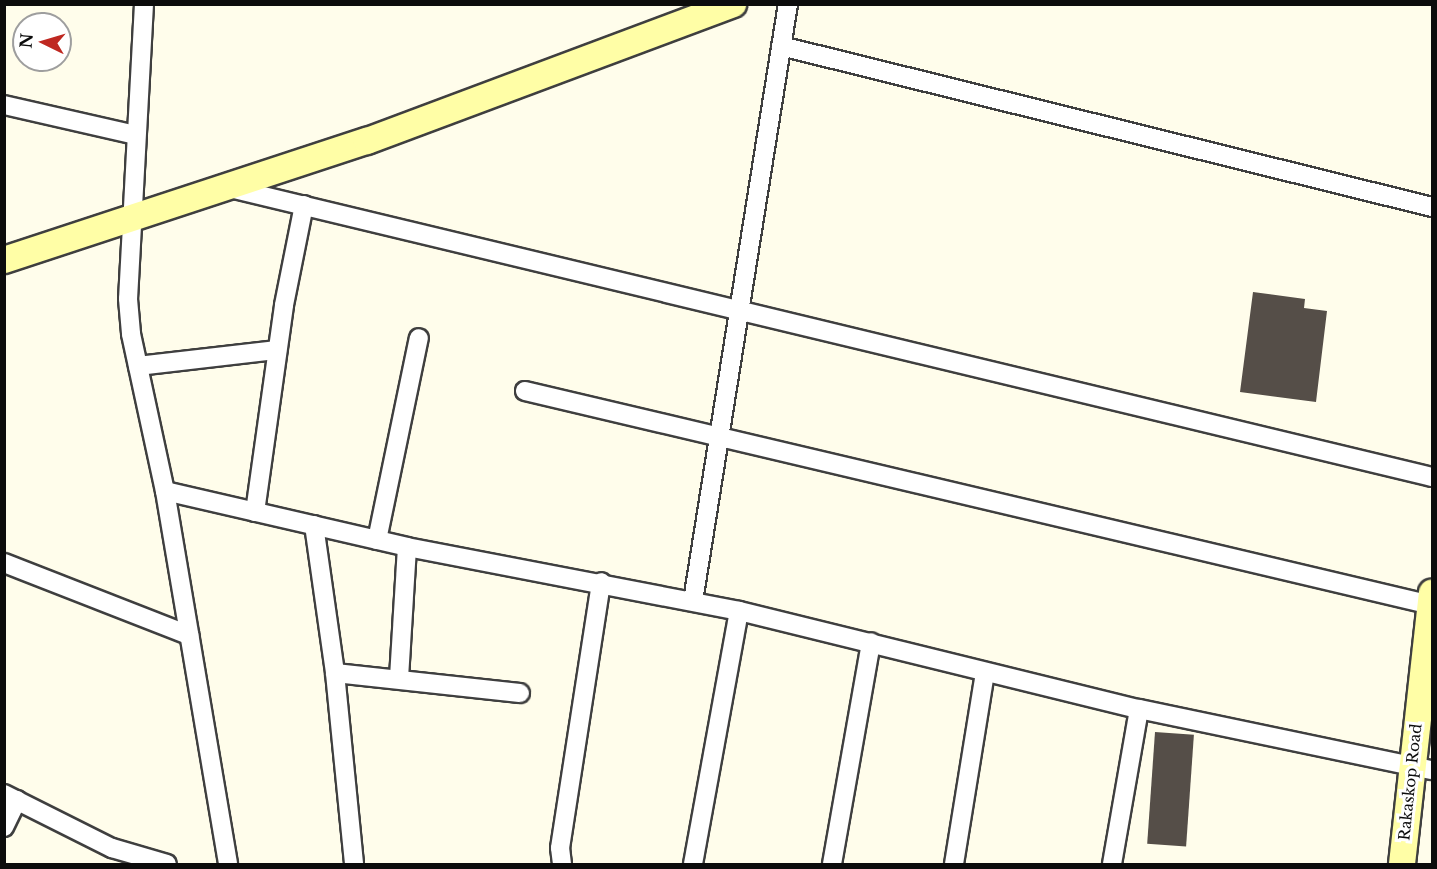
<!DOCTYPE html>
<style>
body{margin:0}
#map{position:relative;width:1437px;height:869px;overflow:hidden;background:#fffdeb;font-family:"Libre Baskerville",serif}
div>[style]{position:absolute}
.building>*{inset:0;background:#554e48;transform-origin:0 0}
.roads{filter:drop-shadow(2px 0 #3f3f3f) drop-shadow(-2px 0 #3f3f3f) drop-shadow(0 2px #3f3f3f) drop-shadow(0 -2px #3f3f3f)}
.street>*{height:18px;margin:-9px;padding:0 9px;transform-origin:9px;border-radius:9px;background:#fff}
.secondary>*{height:26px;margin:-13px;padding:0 13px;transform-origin:13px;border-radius:13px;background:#fffea6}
span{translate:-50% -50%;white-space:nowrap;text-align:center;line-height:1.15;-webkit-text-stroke:6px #fff;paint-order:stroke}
.street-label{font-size:15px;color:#0c0c0c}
.frame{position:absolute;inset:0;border:6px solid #0c0c0c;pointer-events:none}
.north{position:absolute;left:12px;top:12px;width:60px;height:60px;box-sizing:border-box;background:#fff;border:2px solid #9e9e9e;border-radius:50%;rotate:275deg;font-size:16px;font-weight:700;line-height:24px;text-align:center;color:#0c0c0c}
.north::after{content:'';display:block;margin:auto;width:21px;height:27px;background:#bf2821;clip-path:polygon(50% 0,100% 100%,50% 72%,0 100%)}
</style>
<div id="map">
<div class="building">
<div style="clip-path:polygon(1253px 292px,1305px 299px,1304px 308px,1327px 311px,1316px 402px,1240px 392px)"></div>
<div style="left:1155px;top:732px;width:39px;height:112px;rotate:4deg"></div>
</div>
<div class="roads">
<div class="street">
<div style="left:144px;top:4px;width:295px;rotate:93.1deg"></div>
<div style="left:128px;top:299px;width:35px;rotate:85deg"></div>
<div style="left:131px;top:334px;width:161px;rotate:77.8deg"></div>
<div style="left:165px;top:491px;width:378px;rotate:80.4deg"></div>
<div style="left:781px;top:46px;width:671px;rotate:13.89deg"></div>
<div style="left:4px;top:105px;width:135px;rotate:12.8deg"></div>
<div style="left:230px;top:188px;width:1236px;rotate:13.52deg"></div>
<div style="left:138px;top:366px;width:140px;rotate:-6.6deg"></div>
<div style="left:525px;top:391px;width:931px;rotate:13.29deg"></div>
<div style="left:165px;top:491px;width:248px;rotate:13deg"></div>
<div style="left:407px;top:547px;width:338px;rotate:10.9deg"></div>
<div style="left:739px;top:611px;width:412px;rotate:13.8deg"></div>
<div style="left:1139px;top:709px;width:299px;rotate:11.8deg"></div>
<div style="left:255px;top:512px;width:209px;rotate:-82deg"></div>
<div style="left:284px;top:305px;width:102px;rotate:-78.7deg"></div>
<div style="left:314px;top:525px;width:149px;rotate:81.9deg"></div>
<div style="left:335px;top:673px;width:192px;rotate:84.3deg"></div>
<div style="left:377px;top:540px;width:206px;rotate:-78.3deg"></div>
<div style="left:4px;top:563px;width:199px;rotate:21.3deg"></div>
<div style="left:693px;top:601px;width:605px;rotate:-80.96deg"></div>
<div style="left:335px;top:673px;width:186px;rotate:6.2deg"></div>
<div style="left:399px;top:678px;width:131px;rotate:-86.5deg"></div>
<div style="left:4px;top:794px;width:121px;rotate:26.6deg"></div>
<div style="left:112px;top:848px;width:57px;rotate:16.2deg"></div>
<div style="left:4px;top:827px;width:30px;rotate:-64deg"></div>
<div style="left:562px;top:864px;width:16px;rotate:-97deg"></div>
<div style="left:560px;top:848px;width:269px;rotate:-81.2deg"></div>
<div style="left:693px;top:864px;width:257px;rotate:-79.7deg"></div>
<div style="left:832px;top:864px;width:225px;rotate:-80deg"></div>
<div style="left:954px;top:864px;width:193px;rotate:-80.8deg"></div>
<div style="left:1112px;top:864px;width:157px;rotate:-80.1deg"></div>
</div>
<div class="secondary">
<div style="left:4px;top:260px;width:382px;rotate:-18.2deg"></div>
<div style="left:367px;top:141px;width:391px;rotate:-20.5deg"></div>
<div style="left:1402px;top:864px;width:273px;rotate:-83.7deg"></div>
</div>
</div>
<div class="street-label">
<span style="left:1410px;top:782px;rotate:-84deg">Rakaskop Road</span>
</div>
<div class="frame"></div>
<div class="north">N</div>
</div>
